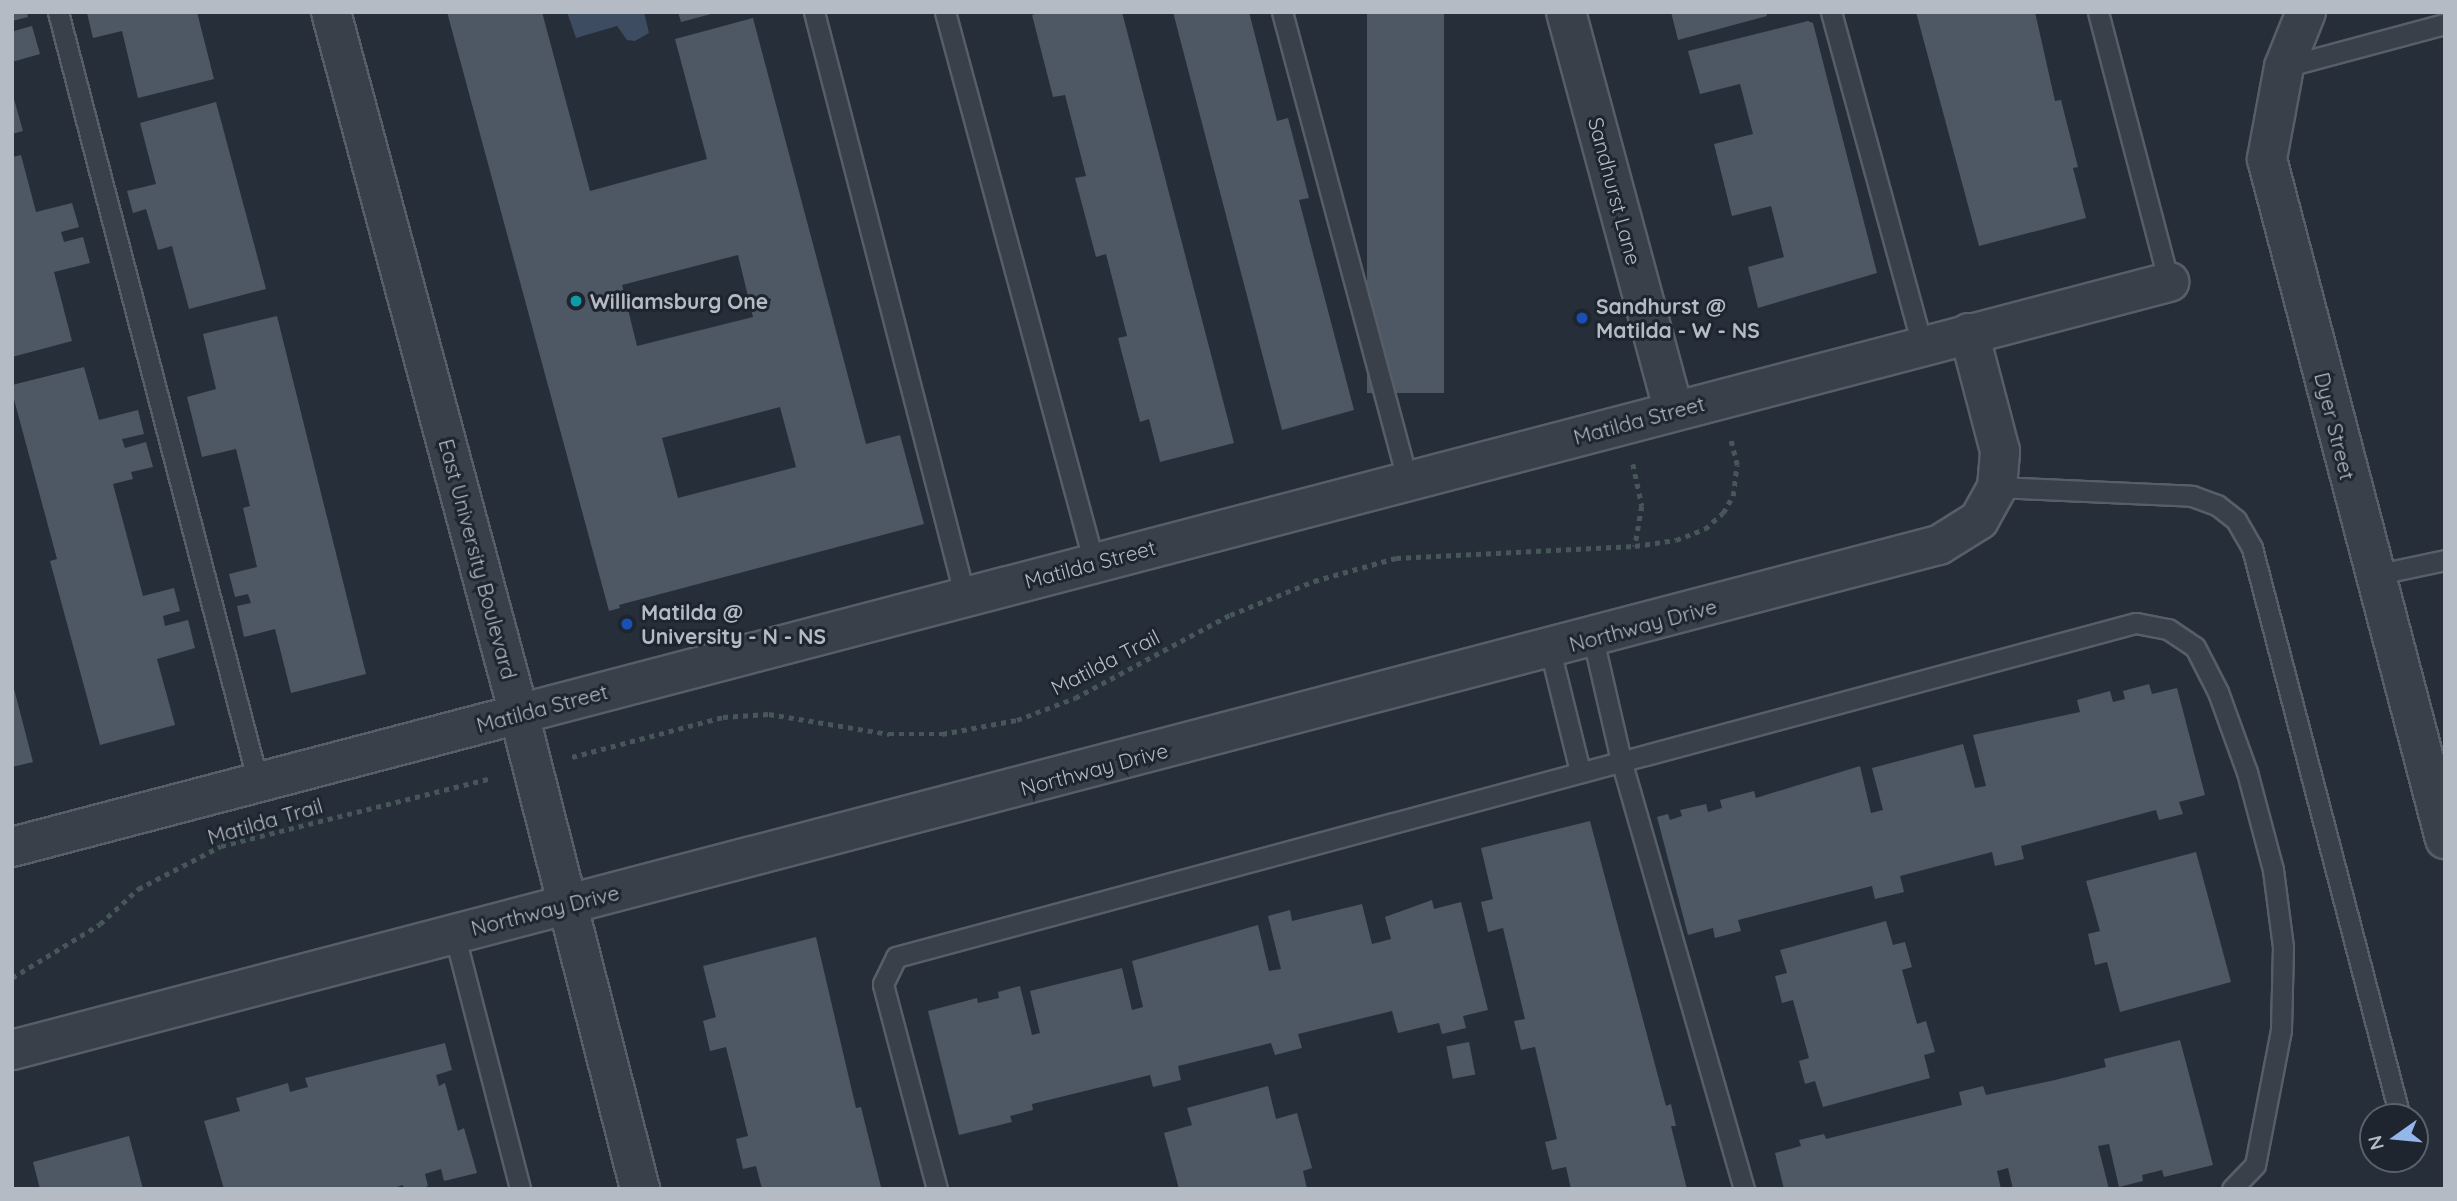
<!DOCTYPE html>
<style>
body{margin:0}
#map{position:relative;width:2457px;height:1201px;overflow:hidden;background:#252e39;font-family:Quicksand,sans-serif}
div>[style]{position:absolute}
.water>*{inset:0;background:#3d4c60}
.building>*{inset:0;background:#4e5864;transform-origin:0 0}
.path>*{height:4.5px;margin-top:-2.25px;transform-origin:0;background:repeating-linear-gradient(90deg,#475759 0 5px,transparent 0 10px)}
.roads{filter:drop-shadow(2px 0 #575e67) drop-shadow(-2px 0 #575e67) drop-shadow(0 2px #575e67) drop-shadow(0 -2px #575e67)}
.service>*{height:19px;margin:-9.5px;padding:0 9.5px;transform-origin:9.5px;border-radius:9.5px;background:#394049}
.minor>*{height:38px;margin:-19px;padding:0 19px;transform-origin:19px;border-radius:19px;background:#394049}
.tertiary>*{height:38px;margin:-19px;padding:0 19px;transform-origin:19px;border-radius:19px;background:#394049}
.dots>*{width:19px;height:19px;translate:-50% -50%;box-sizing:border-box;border:4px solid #1e252e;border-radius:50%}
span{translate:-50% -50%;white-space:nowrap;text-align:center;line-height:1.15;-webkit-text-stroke:6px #1e252e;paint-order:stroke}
.street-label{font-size:21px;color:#b4bbc5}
.poi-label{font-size:21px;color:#b4bbc5;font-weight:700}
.left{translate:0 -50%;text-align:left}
.frame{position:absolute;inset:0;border:14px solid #b4bbc5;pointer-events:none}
.north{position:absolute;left:2359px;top:1103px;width:70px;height:70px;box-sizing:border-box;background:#1e252e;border:2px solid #5a616a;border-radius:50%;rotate:255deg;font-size:19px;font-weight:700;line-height:28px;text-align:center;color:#b4bbc5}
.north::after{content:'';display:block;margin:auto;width:24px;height:32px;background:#93b7eb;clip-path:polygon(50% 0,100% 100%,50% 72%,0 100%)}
</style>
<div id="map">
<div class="water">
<div style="clip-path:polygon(567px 12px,644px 12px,649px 33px,635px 41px,627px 40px,617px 26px,576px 38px)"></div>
</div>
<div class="building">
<div style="clip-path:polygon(12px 12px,27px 12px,28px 17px,12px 21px)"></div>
<div style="clip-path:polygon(197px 12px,214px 79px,138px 98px,122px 31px,93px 38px,87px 13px)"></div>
<div style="clip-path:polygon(evenodd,447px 12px,542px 12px,590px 191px,707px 159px,675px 39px,753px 18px,866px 444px,900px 435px,924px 524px,619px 605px,620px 608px,609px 611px,447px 12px,738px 255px,753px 317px,637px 346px,622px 285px,738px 255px,447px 12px,780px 407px,796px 467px,678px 498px,662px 438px,780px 407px)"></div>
<div style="clip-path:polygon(678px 12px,715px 12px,715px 13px,681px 22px)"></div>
<div style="clip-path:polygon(1041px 12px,1122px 12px,1234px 443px,1160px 462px,1149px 419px,1140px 422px,1118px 338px,1127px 336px,1106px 254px,1096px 257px,1075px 178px,1086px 176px,1065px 95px,1053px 97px,1032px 15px)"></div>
<div style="clip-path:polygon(1173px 12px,1249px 12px,1277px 121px,1288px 118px,1309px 198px,1299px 200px,1354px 410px,1282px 430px)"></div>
<div style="left:1367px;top:12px;width:77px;height:381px"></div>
<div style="clip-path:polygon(1671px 12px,1766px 12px,1767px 16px,1678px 40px)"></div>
<div style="clip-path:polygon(1916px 12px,2035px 12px,2055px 101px,2061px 100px,2078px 167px,2073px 168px,2086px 218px,1979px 246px)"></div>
<div style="clip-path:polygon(1808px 21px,1813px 23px,1877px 273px,1758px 308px,1748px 267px,1784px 257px,1771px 206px,1732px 216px,1714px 144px,1753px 134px,1740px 84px,1700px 94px,1688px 51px)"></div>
<div style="clip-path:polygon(13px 26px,14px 31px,32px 26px,40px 54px,12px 62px)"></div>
<div style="clip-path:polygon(12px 92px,23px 131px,12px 134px)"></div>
<div style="clip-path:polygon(216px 102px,266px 289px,189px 309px,172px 246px,158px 250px,146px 209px,133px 213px,127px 191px,156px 184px,140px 123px)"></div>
<div style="clip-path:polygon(21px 155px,36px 212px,72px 203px,79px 227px,61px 232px,64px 242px,83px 237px,90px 263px,54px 272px,72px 341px,12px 357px,12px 157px)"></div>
<div style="clip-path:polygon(277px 316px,366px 674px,291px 693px,275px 629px,244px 637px,237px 606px,251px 603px,248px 594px,235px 597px,229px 574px,257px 567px,243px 508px,250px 506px,236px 449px,202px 457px,187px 397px,216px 389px,203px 334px)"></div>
<div style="clip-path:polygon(84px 367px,99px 420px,138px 410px,144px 434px,122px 439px,125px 448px,146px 442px,153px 467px,131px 472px,133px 479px,113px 484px,143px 596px,174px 588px,180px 611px,163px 616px,165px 626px,188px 620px,195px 648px,157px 659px,175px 725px,100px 745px,50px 561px,57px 559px,12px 392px,12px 385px)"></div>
<div style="clip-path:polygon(12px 681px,33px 762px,12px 767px)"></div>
<div style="clip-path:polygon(2149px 684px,2152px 694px,2177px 688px,2205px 795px,2179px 802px,2183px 814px,2159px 820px,2156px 810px,2021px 846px,2024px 859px,1995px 866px,1992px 852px,1900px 876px,1904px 892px,1875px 899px,1872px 886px,1738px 920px,1741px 931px,1715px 938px,1713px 928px,1688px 935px,1657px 817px,1668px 814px,1670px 820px,1682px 816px,1680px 810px,1706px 804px,1708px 812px,1722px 808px,1720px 800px,1754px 791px,1756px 798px,1860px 766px,1871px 813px,1883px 810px,1872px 768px,1963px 744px,1975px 788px,1986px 786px,1973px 735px,2080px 712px,2077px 700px,2110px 691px,2113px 702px,2125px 699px,2123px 691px)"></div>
<div style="clip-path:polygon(1590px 821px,1666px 1106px,1671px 1104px,1676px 1126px,1671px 1126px,1687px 1189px,1571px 1189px,1566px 1167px,1552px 1170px,1545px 1142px,1557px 1139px,1535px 1047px,1521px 1050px,1514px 1021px,1525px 1019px,1503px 928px,1488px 932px,1481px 902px,1493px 899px,1481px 848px)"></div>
<div style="clip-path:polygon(2196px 852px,2231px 982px,2120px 1012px,2107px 962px,2095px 965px,2088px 934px,2100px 931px,2086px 881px)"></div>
<div style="clip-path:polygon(1432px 900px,1434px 909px,1461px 902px,1488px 1010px,1463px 1016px,1466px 1028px,1442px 1034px,1439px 1023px,1398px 1033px,1392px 1011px,1298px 1034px,1302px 1048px,1275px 1055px,1271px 1043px,1178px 1066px,1181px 1080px,1153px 1087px,1150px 1075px,1032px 1104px,1033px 1110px,1010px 1116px,1012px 1122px,959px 1135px,928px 1011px,977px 998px,978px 1003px,999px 998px,998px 992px,1020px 986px,1032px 1035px,1040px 1033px,1030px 991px,1122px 968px,1132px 1010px,1143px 1007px,1132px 961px,1258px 925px,1269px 971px,1281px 969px,1268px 916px,1290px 910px,1292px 921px,1362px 904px,1372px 944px,1391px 939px,1385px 917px)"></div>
<div style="clip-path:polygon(1886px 921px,1893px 945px,1905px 942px,1912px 967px,1902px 970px,1917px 1024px,1926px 1021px,1935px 1052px,1924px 1055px,1930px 1078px,1823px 1107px,1815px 1081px,1805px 1084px,1799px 1061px,1809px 1058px,1793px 1000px,1782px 1003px,1775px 976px,1787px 973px,1780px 950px)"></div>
<div style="clip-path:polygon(816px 937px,856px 1108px,861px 1107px,881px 1187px,875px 1189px,762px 1189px,756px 1166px,743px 1169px,736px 1139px,748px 1136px,726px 1047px,710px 1051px,703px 1021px,716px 1017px,703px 966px)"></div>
<div style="clip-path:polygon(2180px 1040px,2213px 1165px,2164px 1177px,2162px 1170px,2142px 1175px,2143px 1181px,2119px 1187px,2109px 1144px,2098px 1146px,2109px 1189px,2013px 1189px,2008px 1168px,1997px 1171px,2001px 1189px,1784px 1189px,1775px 1153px,1801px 1146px,1799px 1140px,1824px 1134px,1826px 1139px,1962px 1105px,1959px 1092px,1983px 1086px,1986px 1095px,2055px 1080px,2106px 1067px,2104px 1059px)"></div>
<div style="left:1469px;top:1042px;width:33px;height:23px;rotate:79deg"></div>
<div style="clip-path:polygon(445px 1043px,452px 1070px,436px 1075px,439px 1086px,445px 1083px,458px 1131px,464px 1128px,477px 1173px,444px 1181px,441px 1169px,425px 1174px,428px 1186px,419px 1189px,404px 1189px,403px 1185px,390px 1189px,224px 1189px,204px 1121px,240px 1111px,236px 1098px,288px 1083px,290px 1092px,308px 1087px,305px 1078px)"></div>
<div style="clip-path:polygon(1268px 1086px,1276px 1119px,1297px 1113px,1312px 1168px,1303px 1171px,1307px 1189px,1179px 1189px,1164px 1133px,1192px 1125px,1187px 1108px)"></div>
<div style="clip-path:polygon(129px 1136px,143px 1189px,40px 1189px,33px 1162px)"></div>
</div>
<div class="path">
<div style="left:1633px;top:464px;width:43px;rotate:77.9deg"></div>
<div style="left:1642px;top:506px;width:41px;rotate:99.9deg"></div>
<div style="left:572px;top:757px;width:156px;rotate:-14.8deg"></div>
<div style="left:723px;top:717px;width:46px;rotate:-3.7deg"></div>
<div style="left:769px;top:714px;width:122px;rotate:9.5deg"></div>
<div style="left:889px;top:734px;width:53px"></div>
<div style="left:942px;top:734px;width:76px;rotate:-10.6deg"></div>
<div style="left:1017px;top:720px;width:62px;rotate:-20.8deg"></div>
<div style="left:1075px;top:698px;width:176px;rotate:-28.2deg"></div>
<div style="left:1230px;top:615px;width:91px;rotate:-22deg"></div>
<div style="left:1314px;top:581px;width:85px;rotate:-15.7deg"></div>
<div style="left:1396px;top:558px;width:239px;rotate:-2.9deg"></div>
<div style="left:1635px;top:546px;width:41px;rotate:-8.3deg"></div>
<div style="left:1676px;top:540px;width:31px;rotate:-21deg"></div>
<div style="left:1705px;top:529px;width:24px;rotate:-42deg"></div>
<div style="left:1723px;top:513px;width:20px;rotate:-60deg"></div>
<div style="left:1733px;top:496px;width:31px;rotate:-83deg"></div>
<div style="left:1737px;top:465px;width:25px;rotate:-104deg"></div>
<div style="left:12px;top:978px;width:103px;rotate:-31.5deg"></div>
<div style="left:100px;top:924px;width:52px;rotate:-42.6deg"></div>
<div style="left:138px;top:889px;width:93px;rotate:-27.4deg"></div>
<div style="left:221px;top:846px;width:279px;rotate:-14.1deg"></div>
</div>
<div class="roads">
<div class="service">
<div style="left:58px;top:12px;width:796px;rotate:75.44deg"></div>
<div style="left:814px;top:12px;width:604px;rotate:75.53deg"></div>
<div style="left:945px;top:12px;width:571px;rotate:74.87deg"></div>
<div style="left:1282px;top:12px;width:483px;rotate:75deg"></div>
<div style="left:1831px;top:12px;width:344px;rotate:74.7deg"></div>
<div style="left:2098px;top:12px;width:279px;rotate:75.3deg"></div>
<div style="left:2284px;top:67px;width:167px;rotate:-15deg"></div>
<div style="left:1997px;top:487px;width:195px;rotate:2.6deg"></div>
<div style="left:2192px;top:496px;width:27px;rotate:20deg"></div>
<div style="left:2217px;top:505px;width:24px;rotate:38deg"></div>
<div style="left:2236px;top:520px;width:32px;rotate:60deg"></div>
<div style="left:2252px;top:548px;width:588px;rotate:75.42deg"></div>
<div style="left:2374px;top:575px;width:73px;rotate:-11.9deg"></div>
<div style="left:1593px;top:639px;width:124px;rotate:77deg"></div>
<div style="left:1621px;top:760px;width:446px;rotate:74deg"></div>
<div style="left:1550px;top:650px;width:125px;rotate:76.1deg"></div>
<div style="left:454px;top:933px;width:264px;rotate:75.5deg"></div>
<div style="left:937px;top:1189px;width:212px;rotate:-104.8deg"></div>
<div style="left:883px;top:984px;width:30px;rotate:-64deg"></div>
<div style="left:896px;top:957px;width:1284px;rotate:-15.08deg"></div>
<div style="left:2136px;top:623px;width:33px;rotate:11deg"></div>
<div style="left:2168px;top:629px;width:32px;rotate:34deg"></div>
<div style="left:2195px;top:647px;width:51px;rotate:62.9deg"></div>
<div style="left:2218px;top:692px;width:85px;rotate:70.1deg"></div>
<div style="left:2247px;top:772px;width:101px;rotate:75.1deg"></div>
<div style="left:2273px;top:870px;width:78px;rotate:82.6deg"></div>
<div style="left:2283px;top:947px;width:83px;rotate:91.4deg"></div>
<div style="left:2281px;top:1030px;width:137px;rotate:100.9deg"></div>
<div style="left:2255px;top:1165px;width:33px;rotate:134deg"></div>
</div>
<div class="minor">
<div style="left:1566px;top:12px;width:413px;rotate:74.9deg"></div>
<div style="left:2306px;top:12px;width:59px;rotate:111.8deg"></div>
<div style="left:2284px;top:67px;width:94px;rotate:100.5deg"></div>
<div style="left:2267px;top:159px;width:703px;rotate:75.33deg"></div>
<div style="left:519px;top:714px;width:1706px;rotate:-14.67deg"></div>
<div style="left:12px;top:1050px;width:1992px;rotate:-14.69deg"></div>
<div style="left:1939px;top:545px;width:47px;rotate:-32deg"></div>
<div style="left:1979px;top:520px;width:38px;rotate:-61deg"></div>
<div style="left:1997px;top:487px;width:36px;rotate:-85deg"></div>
<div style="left:2000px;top:451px;width:122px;rotate:-104.7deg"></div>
</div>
<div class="tertiary">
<div style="left:331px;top:12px;width:727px;rotate:75.01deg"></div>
<div style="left:519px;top:714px;width:490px;rotate:75.7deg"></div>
<div style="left:12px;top:847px;width:524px;rotate:-14.7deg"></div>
</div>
</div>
<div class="dots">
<div style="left:576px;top:301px;background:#0f9aa8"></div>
<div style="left:1582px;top:318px;background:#1a4fb4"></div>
<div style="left:627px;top:624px;background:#1a4fb4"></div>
</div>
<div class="street-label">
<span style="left:1615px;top:191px;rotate:75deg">Sandhurst Lane</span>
<span style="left:1639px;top:420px;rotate:-15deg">Matilda Street</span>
<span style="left:2335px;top:426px;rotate:76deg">Dyer Street</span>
<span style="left:478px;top:559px;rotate:75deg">East University Boulevard</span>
<span style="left:1090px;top:564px;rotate:-15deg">Matilda Street</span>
<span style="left:1643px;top:625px;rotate:-15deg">Northway Drive</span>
<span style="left:1105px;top:662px;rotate:-27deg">Matilda Trail</span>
<span style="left:542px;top:708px;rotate:-15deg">Matilda Street</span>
<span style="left:1094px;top:769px;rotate:-15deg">Northway Drive</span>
<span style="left:265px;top:821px;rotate:-16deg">Matilda Trail</span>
<span style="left:545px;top:910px;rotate:-14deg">Northway Drive</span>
</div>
<div class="poi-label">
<span class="left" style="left:590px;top:301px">Williamsburg One</span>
<span class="left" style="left:1596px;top:318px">Sandhurst @<br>Matilda - W - NS</span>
<span class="left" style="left:641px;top:624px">Matilda @<br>University - N - NS</span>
</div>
<div class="frame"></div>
<div class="north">N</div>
</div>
